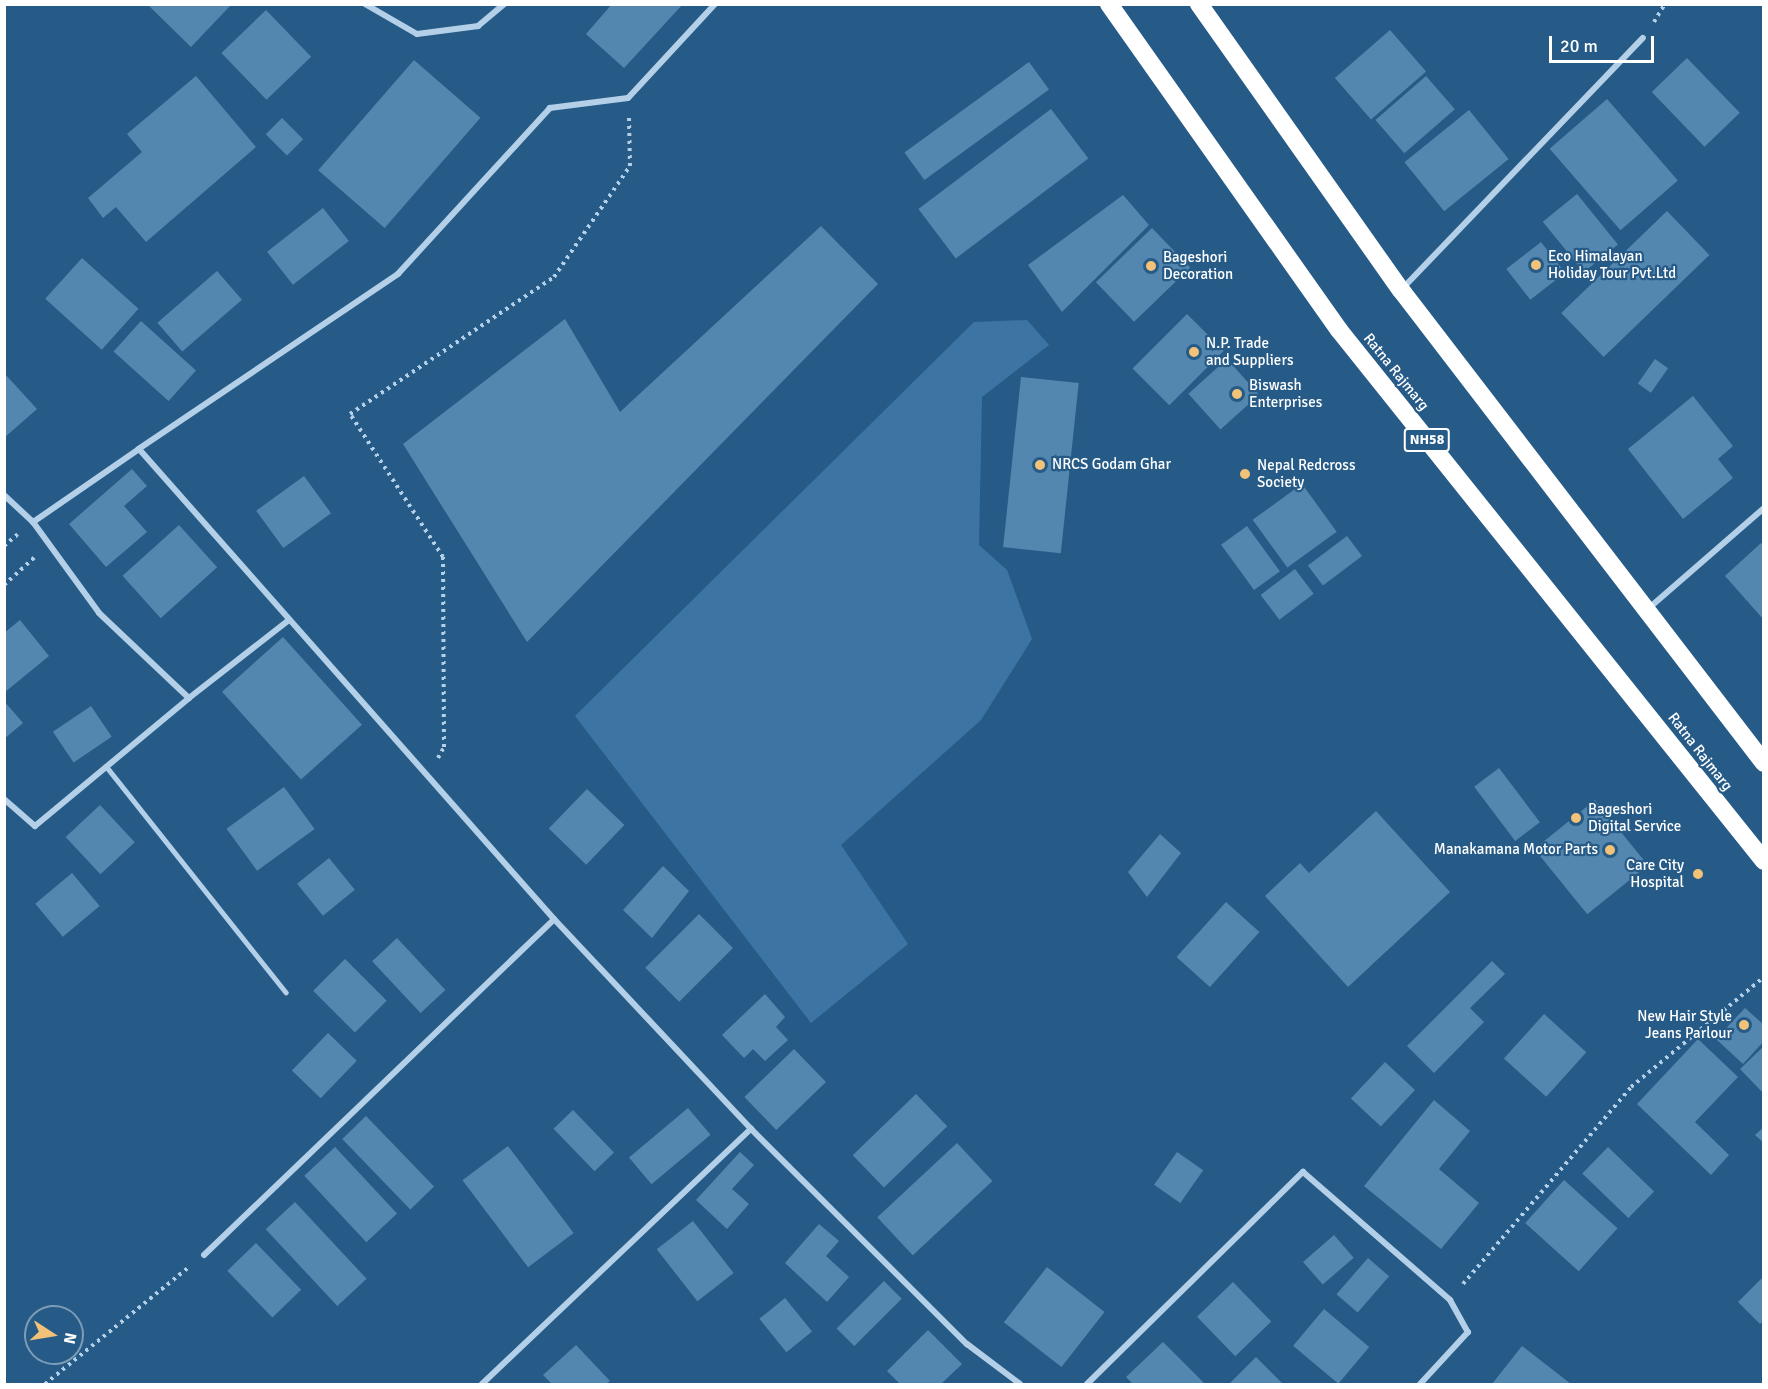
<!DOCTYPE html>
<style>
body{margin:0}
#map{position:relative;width:1768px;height:1389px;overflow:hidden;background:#275b87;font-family:Signika,sans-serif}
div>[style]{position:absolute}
.green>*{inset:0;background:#3c75a3}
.building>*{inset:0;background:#5487b0;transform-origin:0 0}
.path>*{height:4px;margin-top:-2px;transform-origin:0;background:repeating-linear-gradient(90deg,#b3d0e8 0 3px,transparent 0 7.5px)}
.lane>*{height:4.5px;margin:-2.25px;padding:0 2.25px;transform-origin:2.25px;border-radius:2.25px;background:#b3d0e8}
.street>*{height:6px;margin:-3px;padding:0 3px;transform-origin:3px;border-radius:3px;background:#b3d0e8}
.highway>*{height:18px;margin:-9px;padding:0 9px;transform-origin:9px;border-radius:9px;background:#fff}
.dots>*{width:16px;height:16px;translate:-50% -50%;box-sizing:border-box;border:3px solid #275b87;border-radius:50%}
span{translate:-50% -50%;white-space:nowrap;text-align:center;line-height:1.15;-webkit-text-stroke:4.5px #275b87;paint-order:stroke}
.shield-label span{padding:2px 4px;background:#275b87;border:2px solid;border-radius:4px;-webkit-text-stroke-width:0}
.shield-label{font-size:14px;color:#fff;font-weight:700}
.poi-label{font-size:15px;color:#fff}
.left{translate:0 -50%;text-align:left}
.right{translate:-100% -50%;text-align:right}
.street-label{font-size:15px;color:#fff}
.frame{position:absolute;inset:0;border:6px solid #fff;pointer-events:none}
.north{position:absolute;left:24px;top:1305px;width:60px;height:60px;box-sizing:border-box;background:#275b87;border:2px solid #7d9db7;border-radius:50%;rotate:102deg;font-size:16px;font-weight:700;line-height:24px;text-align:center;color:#fff}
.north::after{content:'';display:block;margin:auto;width:21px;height:27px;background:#f1c278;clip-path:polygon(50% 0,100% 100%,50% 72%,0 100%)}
.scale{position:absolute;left:1549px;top:36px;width:105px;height:27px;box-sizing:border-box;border:3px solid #fff;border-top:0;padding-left:8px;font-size:18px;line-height:21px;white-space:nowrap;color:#fff;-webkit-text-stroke:4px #275b87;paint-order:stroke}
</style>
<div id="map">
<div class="green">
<div style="clip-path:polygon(1027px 320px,1049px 345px,982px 397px,979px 545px,1007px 570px,1032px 639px,981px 720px,841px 845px,908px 944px,811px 1023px,575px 716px,974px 322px)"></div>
</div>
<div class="building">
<div style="clip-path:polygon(147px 4px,228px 4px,230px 6px,191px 47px)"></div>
<div style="clip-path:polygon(612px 4px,683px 4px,624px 68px,586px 34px)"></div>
<div style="left:266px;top:10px;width:65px;height:62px;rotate:46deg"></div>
<div style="left:1390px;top:30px;width:55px;height:73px;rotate:49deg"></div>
<div style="left:1687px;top:58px;width:76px;height:49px;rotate:46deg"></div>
<div style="left:414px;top:60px;width:88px;height:146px;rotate:41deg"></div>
<div style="left:1029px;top:62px;width:34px;height:154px;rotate:54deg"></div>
<div style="clip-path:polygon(196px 76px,256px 147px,146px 242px,116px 207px,103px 218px,88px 198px,142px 152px,127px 134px)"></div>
<div style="left:1426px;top:76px;width:44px;height:67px;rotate:49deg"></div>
<div style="left:1607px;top:99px;width:108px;height:76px;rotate:49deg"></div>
<div style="left:1051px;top:109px;width:62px;height:166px;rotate:53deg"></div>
<div style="left:1469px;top:110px;width:63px;height:83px;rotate:51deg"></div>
<div style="left:282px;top:118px;width:30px;height:23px;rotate:45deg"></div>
<div style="left:1577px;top:194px;width:65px;height:44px;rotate:51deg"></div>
<div style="clip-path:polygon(1123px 195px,1149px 225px,1062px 312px,1028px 265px)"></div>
<div style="left:323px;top:208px;width:42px;height:71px;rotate:52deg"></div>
<div style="left:1667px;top:211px;width:61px;height:147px;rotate:46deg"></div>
<div style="clip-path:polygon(821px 226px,878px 284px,527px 642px,403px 444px,565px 319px,620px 412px)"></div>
<div style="left:1152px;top:228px;width:55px;height:78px;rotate:46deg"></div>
<div style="left:1541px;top:242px;width:39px;height:44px;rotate:52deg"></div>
<div style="left:82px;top:258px;width:76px;height:55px;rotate:42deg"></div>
<div style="left:217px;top:271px;width:38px;height:79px;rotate:49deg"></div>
<div style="left:1187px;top:314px;width:52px;height:77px;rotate:45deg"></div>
<div style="left:141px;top:321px;width:74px;height:41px;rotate:42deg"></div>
<div style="left:1227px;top:359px;width:48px;height:52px;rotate:48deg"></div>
<div style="left:1655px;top:359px;width:16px;height:30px;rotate:35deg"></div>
<div style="clip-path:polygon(4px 373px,37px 409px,4px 438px)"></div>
<div style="left:1021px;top:377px;width:58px;height:171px;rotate:6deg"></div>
<div style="clip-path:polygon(1693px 396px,1733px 446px,1718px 459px,1733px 478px,1683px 519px,1628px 449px)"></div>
<div style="clip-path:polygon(132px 469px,147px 486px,124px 506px,147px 532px,106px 567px,69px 524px)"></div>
<div style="left:304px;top:476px;width:46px;height:59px;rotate:54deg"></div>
<div style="left:1302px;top:484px;width:59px;height:61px;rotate:54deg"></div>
<div style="left:179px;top:525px;width:57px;height:76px;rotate:48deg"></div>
<div style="left:1247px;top:526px;width:56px;height:32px;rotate:54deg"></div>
<div style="left:1347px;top:536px;width:25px;height:49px;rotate:53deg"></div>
<div style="clip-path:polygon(1761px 543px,1764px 546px,1764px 620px,1725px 576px)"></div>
<div style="left:1295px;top:569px;width:31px;height:43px;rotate:53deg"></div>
<div style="clip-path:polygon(20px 620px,49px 656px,5px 692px,4px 633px)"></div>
<div style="left:283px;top:637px;width:118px;height:82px;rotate:48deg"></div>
<div style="clip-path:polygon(4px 701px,23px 723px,4px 739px)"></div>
<div style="left:91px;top:706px;width:37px;height:46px;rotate:56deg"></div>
<div style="left:1499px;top:768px;width:68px;height:31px;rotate:53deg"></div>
<div style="left:284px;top:787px;width:52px;height:71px;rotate:54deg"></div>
<div style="left:587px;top:789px;width:52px;height:55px;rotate:44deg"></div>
<div style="left:1595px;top:800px;width:84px;height:78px;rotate:51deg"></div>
<div style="left:100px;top:805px;width:51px;height:47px;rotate:47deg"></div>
<div style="clip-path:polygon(1376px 811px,1450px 892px,1348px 987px,1265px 896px,1300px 863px,1309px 873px)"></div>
<div style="clip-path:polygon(1160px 834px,1181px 853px,1147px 897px,1128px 872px)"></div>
<div style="left:329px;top:858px;width:41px;height:41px;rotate:51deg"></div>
<div style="clip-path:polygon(663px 866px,689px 891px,652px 938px,623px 910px)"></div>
<div style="left:72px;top:873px;width:43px;height:48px;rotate:50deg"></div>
<div style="left:1226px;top:902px;width:45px;height:74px;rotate:42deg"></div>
<div style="left:699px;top:914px;width:48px;height:76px;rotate:45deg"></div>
<div style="left:397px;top:938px;width:71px;height:34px;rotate:47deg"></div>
<div style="left:345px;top:959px;width:59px;height:45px;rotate:45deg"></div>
<div style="clip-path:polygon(1492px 961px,1505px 974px,1470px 1008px,1484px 1022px,1434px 1073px,1407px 1046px)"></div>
<div style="clip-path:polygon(765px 994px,785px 1017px,776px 1027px,788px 1040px,765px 1061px,753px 1049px,744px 1058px,722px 1035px)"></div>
<div style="clip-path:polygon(1745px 1008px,1764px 1025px,1764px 1041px,1743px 1064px,1716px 1039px)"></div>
<div style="left:1544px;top:1014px;width:57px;height:60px;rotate:42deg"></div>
<div style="left:328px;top:1033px;width:40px;height:52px;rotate:44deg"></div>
<div style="clip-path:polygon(1698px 1039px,1738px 1077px,1695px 1122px,1729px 1155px,1711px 1175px,1637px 1104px)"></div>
<div style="clip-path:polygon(1764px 1046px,1764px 1094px,1740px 1069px)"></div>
<div style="left:794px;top:1049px;width:46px;height:69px;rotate:46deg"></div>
<div style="left:1385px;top:1062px;width:41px;height:50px;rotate:43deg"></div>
<div style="left:916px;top:1094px;width:45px;height:88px;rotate:46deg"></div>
<div style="clip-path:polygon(1434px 1100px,1470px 1131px,1439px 1169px,1479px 1203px,1441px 1249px,1364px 1186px)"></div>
<div style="left:688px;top:1108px;width:35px;height:77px;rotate:50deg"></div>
<div style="left:573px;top:1110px;width:59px;height:27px;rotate:46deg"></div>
<div style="left:366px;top:1116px;width:98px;height:33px;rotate:46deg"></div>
<div style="clip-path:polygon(1764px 1127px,1764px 1143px,1755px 1135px)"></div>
<div style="left:957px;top:1143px;width:52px;height:109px;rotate:47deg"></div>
<div style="left:508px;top:1146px;width:109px;height:57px;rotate:53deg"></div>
<div style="left:335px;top:1147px;width:91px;height:42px;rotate:47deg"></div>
<div style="left:1608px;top:1147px;width:64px;height:37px;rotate:44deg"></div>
<div style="clip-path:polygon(740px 1152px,754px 1165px,732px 1189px,749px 1204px,727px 1229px,696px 1200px)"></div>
<div style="left:1177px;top:1152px;width:32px;height:40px;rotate:35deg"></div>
<div style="left:1564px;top:1180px;width:72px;height:58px;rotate:42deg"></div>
<div style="left:295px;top:1202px;width:105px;height:40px;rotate:47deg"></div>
<div style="left:693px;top:1221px;width:66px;height:46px;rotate:52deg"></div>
<div style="clip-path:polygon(819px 1224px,839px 1241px,826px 1256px,849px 1277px,827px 1302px,785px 1263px)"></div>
<div style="left:1334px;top:1235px;width:30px;height:41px;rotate:49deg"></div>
<div style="left:256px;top:1243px;width:65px;height:40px;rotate:46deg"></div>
<div style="left:1368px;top:1258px;width:28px;height:48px;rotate:41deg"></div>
<div style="left:1047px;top:1267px;width:73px;height:70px;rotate:38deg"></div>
<div style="clip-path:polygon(1764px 1276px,1764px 1320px,1760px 1324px,1738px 1302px)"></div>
<div style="left:884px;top:1281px;width:25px;height:67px;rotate:45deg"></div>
<div style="left:1233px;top:1282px;width:55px;height:50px;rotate:46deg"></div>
<div style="left:785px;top:1298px;width:43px;height:33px;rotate:51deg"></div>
<div style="left:1324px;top:1309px;width:59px;height:48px;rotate:40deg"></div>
<div style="clip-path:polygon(928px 1330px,962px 1364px,941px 1384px,900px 1384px,887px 1371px)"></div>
<div style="clip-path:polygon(1163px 1342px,1205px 1384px,1133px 1384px,1126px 1377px)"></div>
<div style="clip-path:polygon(576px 1345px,610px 1381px,606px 1384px,552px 1384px,543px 1375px)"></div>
<div style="clip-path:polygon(1522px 1346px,1571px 1384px,1492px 1384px)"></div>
<div style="clip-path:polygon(1256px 1357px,1283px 1384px,1229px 1384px)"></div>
</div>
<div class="path">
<div style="left:1654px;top:22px;width:21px;rotate:-59deg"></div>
<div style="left:4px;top:546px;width:18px;rotate:-41deg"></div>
<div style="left:4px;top:585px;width:42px;rotate:-42.1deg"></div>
<div style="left:438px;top:758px;width:13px;rotate:-61deg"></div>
<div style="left:444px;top:747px;width:190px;rotate:-90.3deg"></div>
<div style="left:443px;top:557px;width:171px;rotate:-123deg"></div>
<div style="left:350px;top:414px;width:246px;rotate:-33.9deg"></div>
<div style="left:554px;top:277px;width:135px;rotate:-55.6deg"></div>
<div style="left:630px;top:166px;width:49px;rotate:-91.2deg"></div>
<div style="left:1463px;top:1284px;width:259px;rotate:-49.5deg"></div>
<div style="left:1631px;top:1087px;width:173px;rotate:-39.6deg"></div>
<div style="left:45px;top:1384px;width:186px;rotate:-39.1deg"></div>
</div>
<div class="lane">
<div style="left:106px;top:766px;width:289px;rotate:51.5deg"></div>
</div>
<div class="street">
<div style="left:365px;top:4px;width:60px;rotate:30deg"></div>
<div style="left:417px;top:34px;width:62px;rotate:-7.5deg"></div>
<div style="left:478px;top:26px;width:34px;rotate:-40deg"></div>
<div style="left:715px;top:4px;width:128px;rotate:132.8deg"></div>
<div style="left:628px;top:98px;width:79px;rotate:172.7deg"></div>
<div style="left:550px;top:108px;width:225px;rotate:132.5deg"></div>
<div style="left:398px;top:274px;width:313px;rotate:146deg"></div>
<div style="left:139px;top:449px;width:627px;rotate:48.56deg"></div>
<div style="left:554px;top:919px;width:288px;rotate:46.8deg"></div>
<div style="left:751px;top:1129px;width:305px;rotate:44.9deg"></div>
<div style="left:967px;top:1344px;width:66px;rotate:37deg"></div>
<div style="left:1402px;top:289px;width:348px;rotate:-46.2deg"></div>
<div style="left:139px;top:449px;width:129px;rotate:145.4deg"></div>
<div style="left:33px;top:522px;width:112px;rotate:54deg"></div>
<div style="left:99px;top:613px;width:124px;rotate:43.4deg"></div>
<div style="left:189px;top:698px;width:127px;rotate:-38deg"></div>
<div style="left:4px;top:495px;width:40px;rotate:43deg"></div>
<div style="left:1649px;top:608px;width:152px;rotate:-41deg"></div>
<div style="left:4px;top:799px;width:41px;rotate:41.1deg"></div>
<div style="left:35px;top:826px;width:200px;rotate:-39.7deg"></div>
<div style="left:204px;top:1255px;width:485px;rotate:-43.8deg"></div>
<div style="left:482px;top:1384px;width:371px;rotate:-43.5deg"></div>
<div style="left:1087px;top:1384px;width:303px;rotate:-44.5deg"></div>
<div style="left:1303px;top:1172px;width:195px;rotate:41deg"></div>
<div style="left:1450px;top:1300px;width:37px;rotate:61deg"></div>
<div style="left:1468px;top:1332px;width:71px;rotate:132.7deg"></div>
</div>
<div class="highway">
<div style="left:1109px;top:4px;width:399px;rotate:54.8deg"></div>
<div style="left:1339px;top:330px;width:680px;rotate:51.33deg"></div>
<div style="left:1199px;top:4px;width:350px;rotate:54.8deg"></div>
<div style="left:1401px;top:290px;width:596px;rotate:52.5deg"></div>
</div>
<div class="dots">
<div style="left:1536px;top:265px;background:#f1c278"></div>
<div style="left:1151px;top:266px;background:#f1c278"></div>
<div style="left:1194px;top:352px;background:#f1c278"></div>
<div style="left:1237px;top:394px;background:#f1c278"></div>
<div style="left:1040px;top:465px;background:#f1c278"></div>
<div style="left:1245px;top:474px;background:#f1c278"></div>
<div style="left:1576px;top:818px;background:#f1c278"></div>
<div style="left:1610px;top:850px;background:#f1c278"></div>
<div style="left:1698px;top:874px;background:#f1c278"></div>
<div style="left:1744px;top:1025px;background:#f1c278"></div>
</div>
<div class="shield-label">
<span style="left:1427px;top:440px">NH58</span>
</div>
<div class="poi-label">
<span class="left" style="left:1548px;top:265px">Eco Himalayan<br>Holiday Tour Pvt.Ltd</span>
<span class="left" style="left:1163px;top:266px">Bageshori<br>Decoration</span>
<span class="left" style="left:1206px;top:352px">N.P. Trade<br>and Suppliers</span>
<span class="left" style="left:1249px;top:394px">Biswash<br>Enterprises</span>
<span class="left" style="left:1052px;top:465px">NRCS Godam Ghar</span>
<span class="left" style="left:1257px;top:474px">Nepal Redcross<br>Society</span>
<span class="left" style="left:1588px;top:818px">Bageshori<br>Digital Service</span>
<span class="right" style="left:1598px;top:850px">Manakamana Motor Parts</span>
<span class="right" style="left:1684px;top:874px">Care City<br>Hospital</span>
<span class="right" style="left:1732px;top:1025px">New Hair Style<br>Jeans Parlour</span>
</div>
<div class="street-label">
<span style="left:1396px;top:372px;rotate:51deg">Ratna Rajmarg</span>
<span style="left:1700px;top:752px;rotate:52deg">Ratna Rajmarg</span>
</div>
<div class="frame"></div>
<div class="north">N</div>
<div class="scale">20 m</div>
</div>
